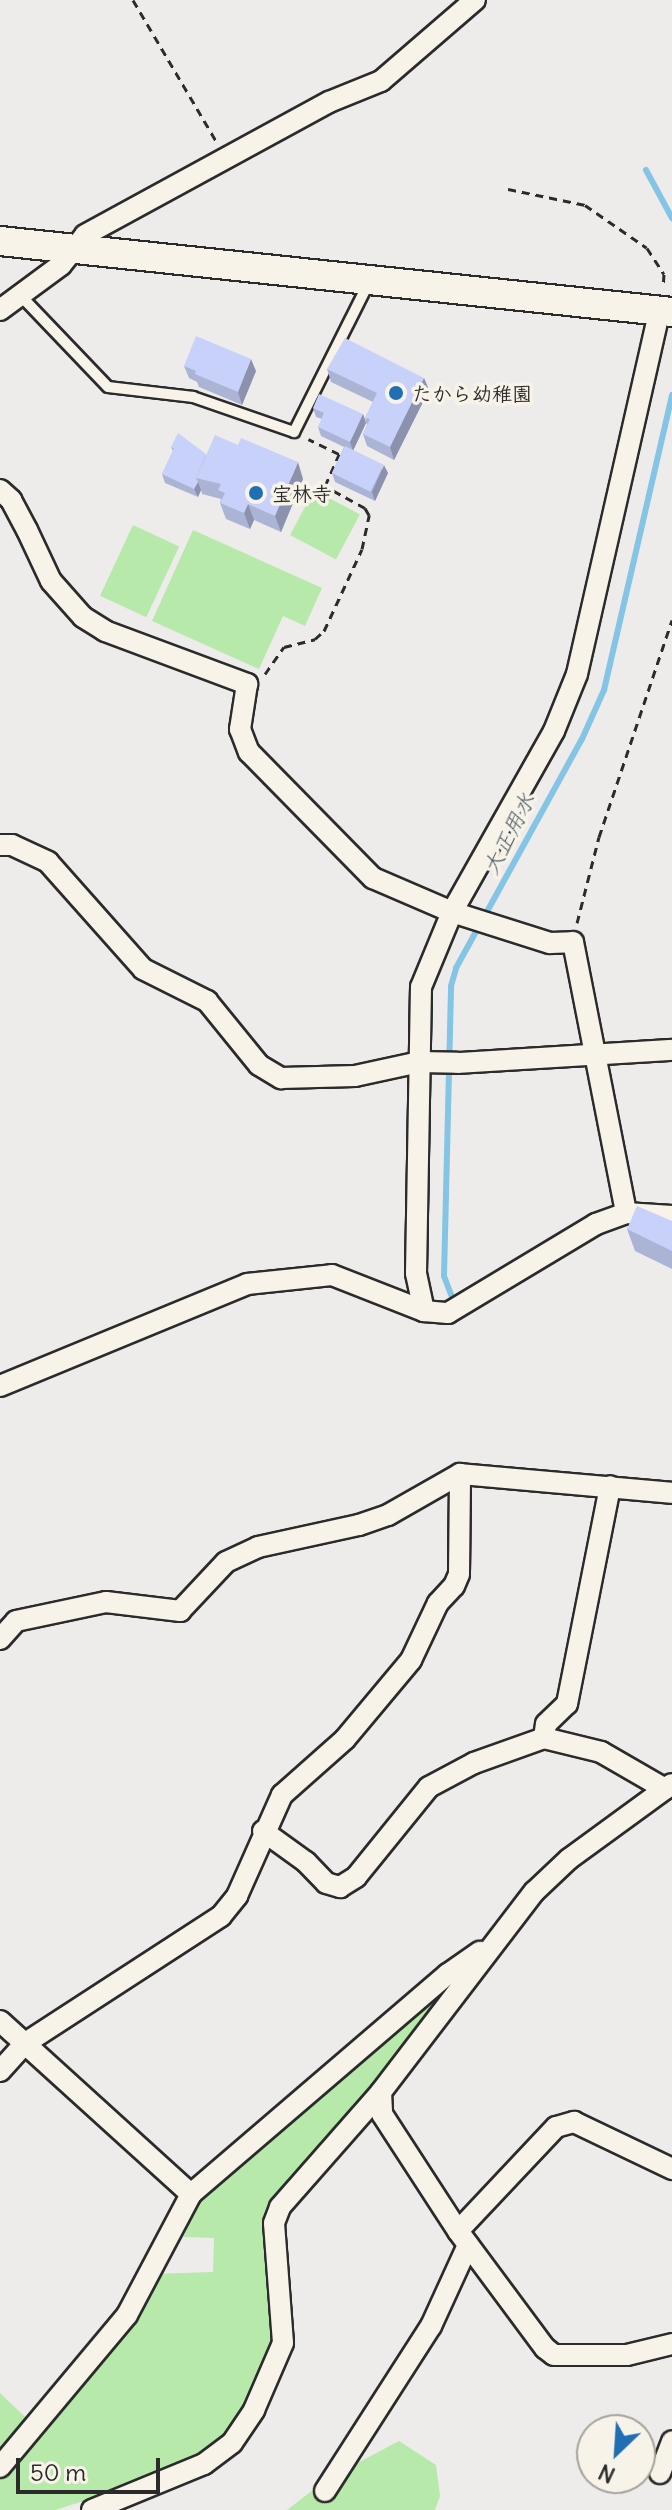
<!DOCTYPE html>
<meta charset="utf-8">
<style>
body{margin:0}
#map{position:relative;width:672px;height:2510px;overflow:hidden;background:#eeeceb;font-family:Delius,"Klee One",sans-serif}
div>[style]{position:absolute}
.green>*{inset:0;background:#b6e9aa;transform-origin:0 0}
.stream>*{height:6px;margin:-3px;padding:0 3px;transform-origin:3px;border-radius:3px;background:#84c4e4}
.path>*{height:3px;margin-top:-1.5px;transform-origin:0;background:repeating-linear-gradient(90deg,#2b2b2b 0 8px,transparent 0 14px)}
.roads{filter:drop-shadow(2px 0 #2b2b2b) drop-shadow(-2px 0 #2b2b2b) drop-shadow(0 2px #2b2b2b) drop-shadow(0 -2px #2b2b2b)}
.lane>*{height:10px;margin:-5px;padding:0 5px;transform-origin:5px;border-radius:5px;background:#f7f3e8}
.street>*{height:20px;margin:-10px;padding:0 10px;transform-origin:10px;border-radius:10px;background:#f7f3e8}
.secondary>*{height:28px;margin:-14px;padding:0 14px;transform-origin:14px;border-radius:14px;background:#f7f3e8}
.wall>*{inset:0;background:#acb4d6}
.shaded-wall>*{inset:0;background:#8c92ae}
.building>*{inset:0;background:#c8d1f9;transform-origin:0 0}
.dots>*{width:22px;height:22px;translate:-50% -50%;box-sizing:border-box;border:4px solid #f7f3e8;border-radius:50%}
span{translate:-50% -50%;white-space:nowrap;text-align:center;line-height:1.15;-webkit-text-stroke:7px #f7f3e8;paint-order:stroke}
.poi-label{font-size:20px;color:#2b2b2b;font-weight:700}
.left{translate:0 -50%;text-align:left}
.water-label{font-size:22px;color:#465962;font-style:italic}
.north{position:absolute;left:576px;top:2414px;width:80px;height:80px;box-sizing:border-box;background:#f7f3e8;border:2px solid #a5a39c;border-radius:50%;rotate:205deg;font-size:22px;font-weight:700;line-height:32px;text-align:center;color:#2b2b2b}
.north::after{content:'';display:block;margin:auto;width:28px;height:36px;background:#1f6fb2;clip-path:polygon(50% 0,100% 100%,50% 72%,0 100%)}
.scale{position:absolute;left:16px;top:2458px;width:144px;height:36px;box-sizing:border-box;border:4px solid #2b2b2b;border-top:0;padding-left:10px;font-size:24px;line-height:28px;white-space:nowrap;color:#2b2b2b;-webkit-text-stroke:6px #f7f3e8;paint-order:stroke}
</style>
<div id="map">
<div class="green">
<div style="left:314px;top:490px;width:52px;height:51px;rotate:28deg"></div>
<div style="left:133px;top:525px;width:51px;height:78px;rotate:25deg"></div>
<div style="clip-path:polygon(193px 530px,322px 588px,305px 626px,283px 616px,259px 669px,152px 621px)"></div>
<div style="clip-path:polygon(451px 1982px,374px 2089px,268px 2217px,264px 2247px,276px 2318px,274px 2347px,248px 2406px,228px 2434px,200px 2460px,154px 2479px,55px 2510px,0 2510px,0 2393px,43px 2434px,123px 2334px,154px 2274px,213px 2272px,214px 2238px,183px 2237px,204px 2191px)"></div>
<div style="clip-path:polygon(399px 2441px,436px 2465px,440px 2496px,435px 2510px,287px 2510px,327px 2479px)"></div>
</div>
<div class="stream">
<div style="left:646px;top:170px;width:55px;rotate:61.6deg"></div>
<div style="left:452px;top:1297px;width:22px;rotate:-111deg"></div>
<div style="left:444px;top:1276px;width:290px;rotate:-88.6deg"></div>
<div style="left:451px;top:986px;width:19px;rotate:-74deg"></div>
<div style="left:456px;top:968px;width:261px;rotate:-61.2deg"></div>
<div style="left:582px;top:739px;width:54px;rotate:-65.8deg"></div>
<div style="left:604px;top:690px;width:303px;rotate:-77deg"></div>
</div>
<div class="path">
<div style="left:133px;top:0;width:164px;rotate:59.5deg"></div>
<div style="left:508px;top:189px;width:79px;rotate:11.7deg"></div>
<div style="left:585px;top:205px;width:75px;rotate:34.7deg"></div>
<div style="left:647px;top:248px;width:31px;rotate:57deg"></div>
<div style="left:664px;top:274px;width:13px;rotate:94deg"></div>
<div style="left:265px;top:674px;width:33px;rotate:-55deg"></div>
<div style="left:284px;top:647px;width:32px;rotate:-14deg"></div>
<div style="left:315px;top:639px;width:12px;rotate:-42deg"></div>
<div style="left:324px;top:631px;width:90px;rotate:-65.1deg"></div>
<div style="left:362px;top:549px;width:35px;rotate:-78deg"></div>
<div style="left:369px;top:515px;width:8px;rotate:-120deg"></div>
<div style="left:365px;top:508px;width:46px;rotate:-151.2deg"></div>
<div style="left:325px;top:486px;width:35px;rotate:-66deg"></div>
<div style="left:339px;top:454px;width:34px;rotate:-154deg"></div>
<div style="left:577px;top:923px;width:89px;rotate:-75.7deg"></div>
<div style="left:599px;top:837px;width:229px;rotate:-71.4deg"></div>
</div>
<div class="roads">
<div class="lane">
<div style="left:20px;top:295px;width:127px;rotate:46.3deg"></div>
<div style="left:108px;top:387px;width:86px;rotate:6.7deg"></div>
<div style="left:193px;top:397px;width:107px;rotate:19.1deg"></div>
<div style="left:294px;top:432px;width:168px;rotate:-63.4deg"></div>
</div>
<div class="street">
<div style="left:0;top:310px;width:76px;rotate:-36.4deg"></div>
<div style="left:61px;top:265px;width:38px;rotate:-51deg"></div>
<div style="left:85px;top:235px;width:278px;rotate:-28.6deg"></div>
<div style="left:329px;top:102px;width:56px;rotate:-22deg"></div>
<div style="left:381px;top:81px;width:124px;rotate:-40.8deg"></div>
<div style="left:0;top:490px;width:15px;rotate:42deg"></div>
<div style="left:11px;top:500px;width:34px;rotate:62deg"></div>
<div style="left:27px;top:530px;width:56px;rotate:64.8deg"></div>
<div style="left:51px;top:581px;width:48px;rotate:48.4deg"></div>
<div style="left:83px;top:617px;width:26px;rotate:32deg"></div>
<div style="left:105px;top:631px;width:152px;rotate:20.5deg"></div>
<div style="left:247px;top:684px;width:46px;rotate:98.8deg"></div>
<div style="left:240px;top:729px;width:25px;rotate:69deg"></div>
<div style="left:249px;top:752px;width:177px;rotate:45.5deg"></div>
<div style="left:373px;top:878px;width:86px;rotate:23.3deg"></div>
<div style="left:452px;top:912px;width:103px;rotate:17.6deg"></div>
<div style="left:550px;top:943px;width:23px;rotate:-2deg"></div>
<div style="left:573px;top:942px;width:276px;rotate:78.9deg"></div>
<div style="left:0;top:845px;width:12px"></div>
<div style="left:12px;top:845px;width:40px;rotate:25deg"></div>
<div style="left:48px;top:862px;width:143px;rotate:48.4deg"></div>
<div style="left:143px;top:969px;width:72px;rotate:26.6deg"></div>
<div style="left:207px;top:1001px;width:82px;rotate:50.9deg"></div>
<div style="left:259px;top:1065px;width:26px;rotate:31deg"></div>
<div style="left:281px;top:1078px;width:74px;rotate:-1.5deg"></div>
<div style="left:355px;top:1076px;width:66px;rotate:-12.3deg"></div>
<div style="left:419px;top:1062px;width:39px;rotate:1deg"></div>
<div style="left:458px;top:1063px;width:214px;rotate:-3.5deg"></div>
<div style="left:424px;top:1311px;width:39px;rotate:-102deg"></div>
<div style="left:416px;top:1273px;width:286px;rotate:-89deg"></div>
<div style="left:421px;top:987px;width:81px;rotate:-67.5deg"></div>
<div style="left:452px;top:912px;width:208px;rotate:-60.6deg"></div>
<div style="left:554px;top:731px;width:61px;rotate:-68deg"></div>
<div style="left:577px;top:674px;width:373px;rotate:-77.2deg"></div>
<div style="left:0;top:1386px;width:267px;rotate:-22.4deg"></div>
<div style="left:247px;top:1284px;width:85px;rotate:-6deg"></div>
<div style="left:332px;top:1275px;width:99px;rotate:21.4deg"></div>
<div style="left:424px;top:1311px;width:24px;rotate:5deg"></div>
<div style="left:448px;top:1313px;width:173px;rotate:-31deg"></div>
<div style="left:596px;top:1224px;width:32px;rotate:-20deg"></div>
<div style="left:626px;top:1213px;width:46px;rotate:3.7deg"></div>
<div style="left:0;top:1639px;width:24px;rotate:-48deg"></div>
<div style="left:16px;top:1621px;width:92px;rotate:-11.9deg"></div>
<div style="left:106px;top:1602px;width:75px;rotate:6.9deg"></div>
<div style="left:180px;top:1611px;width:67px;rotate:-46.8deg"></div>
<div style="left:226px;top:1562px;width:35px;rotate:-25deg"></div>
<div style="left:258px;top:1547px;width:103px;rotate:-12.3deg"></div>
<div style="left:359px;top:1525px;width:31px;rotate:-19deg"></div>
<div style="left:388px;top:1515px;width:83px;rotate:-29.7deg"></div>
<div style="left:460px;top:1474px;width:213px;rotate:5.1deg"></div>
<div style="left:544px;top:1738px;width:14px;rotate:-82deg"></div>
<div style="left:546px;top:1724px;width:29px;rotate:-44deg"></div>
<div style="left:567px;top:1704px;width:222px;rotate:-78.8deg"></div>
<div style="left:263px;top:1831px;width:53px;rotate:35.8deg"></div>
<div style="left:306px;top:1862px;width:29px;rotate:46deg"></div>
<div style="left:326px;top:1883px;width:15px;rotate:16deg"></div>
<div style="left:340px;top:1887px;width:19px;rotate:-32deg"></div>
<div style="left:356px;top:1877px;width:116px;rotate:-51deg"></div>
<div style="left:429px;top:1787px;width:51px;rotate:-28.1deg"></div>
<div style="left:474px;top:1763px;width:74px;rotate:-19.7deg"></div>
<div style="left:544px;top:1738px;width:59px;rotate:13.8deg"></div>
<div style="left:601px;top:1752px;width:74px;rotate:30deg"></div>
<div style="left:0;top:2021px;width:258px;rotate:42.2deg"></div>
<div style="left:0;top:2071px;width:36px;rotate:-48deg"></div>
<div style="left:24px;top:2044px;width:235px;rotate:-33deg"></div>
<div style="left:221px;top:1916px;width:26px;rotate:-51deg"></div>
<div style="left:237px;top:1896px;width:111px;rotate:-66deg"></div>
<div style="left:282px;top:1795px;width:84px;rotate:-41.6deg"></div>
<div style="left:345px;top:1739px;width:103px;rotate:-50.1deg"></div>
<div style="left:411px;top:1660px;width:63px;rotate:-64.7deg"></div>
<div style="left:438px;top:1603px;width:23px;rotate:-47deg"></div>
<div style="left:454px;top:1586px;width:13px;rotate:-67deg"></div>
<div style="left:459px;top:1574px;width:100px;rotate:-89.4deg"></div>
<div style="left:381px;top:2092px;width:22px;rotate:87deg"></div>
<div style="left:382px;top:2114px;width:140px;rotate:57deg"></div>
<div style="left:458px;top:2231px;width:146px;rotate:53.4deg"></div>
<div style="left:545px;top:2348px;width:11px;rotate:38deg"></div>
<div style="left:554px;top:2355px;width:73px"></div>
<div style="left:627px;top:2355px;width:46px;rotate:-13.7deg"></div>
<div style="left:458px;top:2231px;width:143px;rotate:-46.7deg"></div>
<div style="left:556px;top:2127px;width:19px;rotate:-16deg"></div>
<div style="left:574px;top:2122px;width:109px;rotate:25.6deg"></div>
<div style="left:0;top:2467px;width:198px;rotate:-50.1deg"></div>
<div style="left:127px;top:2315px;width:137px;rotate:-62.1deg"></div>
<div style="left:191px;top:2194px;width:338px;rotate:-40.6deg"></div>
<div style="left:448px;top:1974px;width:39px;rotate:-35deg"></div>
<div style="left:660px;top:2473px;width:34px;rotate:-69deg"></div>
<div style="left:325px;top:2491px;width:196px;rotate:-57.3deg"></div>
<div style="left:431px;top:2326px;width:89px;rotate:-65.4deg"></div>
<div style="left:92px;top:2510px;width:121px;rotate:-22.3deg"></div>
<div style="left:204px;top:2464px;width:35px;rotate:-37deg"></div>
<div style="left:232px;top:2443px;width:40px;rotate:-56deg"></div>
<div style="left:254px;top:2410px;width:73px;rotate:-66.6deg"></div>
<div style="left:283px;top:2343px;width:120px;rotate:-94.3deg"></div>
<div style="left:274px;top:2223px;width:17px;rotate:-69deg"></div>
<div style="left:280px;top:2207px;width:153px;rotate:-48.7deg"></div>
<div style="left:381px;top:2092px;width:252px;rotate:-52.6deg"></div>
<div style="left:534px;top:1892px;width:48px;rotate:-43.3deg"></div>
<div style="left:569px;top:1859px;width:127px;rotate:-36.1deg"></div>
</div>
<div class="secondary">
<div style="left:0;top:241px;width:676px;rotate:6.03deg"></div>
</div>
</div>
<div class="wall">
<div style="clip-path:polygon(184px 366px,256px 371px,242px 405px,199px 387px,197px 382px,189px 378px)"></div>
<div style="clip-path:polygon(327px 369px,424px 378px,429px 390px,394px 460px,367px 446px,363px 434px,367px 425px,365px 418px,373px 402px,331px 382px)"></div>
<div style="clip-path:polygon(313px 408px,363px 414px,366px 423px,353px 450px,388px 473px,375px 501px,335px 482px,332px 473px,344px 447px,321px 436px,318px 427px,322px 419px,316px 417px)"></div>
<div style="clip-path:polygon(171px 447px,303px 479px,281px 532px,254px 520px,250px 529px,226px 519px,220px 503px,221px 499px,202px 494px,201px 490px,198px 497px,165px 483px,162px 474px,173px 451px)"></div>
<div style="clip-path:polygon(672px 1221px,672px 1269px,635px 1251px,627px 1229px)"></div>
</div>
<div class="shaded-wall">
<div style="clip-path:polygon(251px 359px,256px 371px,242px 405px,238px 392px)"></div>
<div style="clip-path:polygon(424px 378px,429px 390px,394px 460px,390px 447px)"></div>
<div style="clip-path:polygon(363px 414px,366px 423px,353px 451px,350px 442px)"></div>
<div style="clip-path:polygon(298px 462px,303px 479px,281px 532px,275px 516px)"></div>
<div style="clip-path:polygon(384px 465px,388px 473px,375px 501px,372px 492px)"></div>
<div style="clip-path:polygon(198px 482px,201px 490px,198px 497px,194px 489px)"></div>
<div style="clip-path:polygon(248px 504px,254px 520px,250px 529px,244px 513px)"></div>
</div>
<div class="building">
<div style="clip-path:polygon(196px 336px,251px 359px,238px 392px,195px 374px,196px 371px,184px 366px)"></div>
<div style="clip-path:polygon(345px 338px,424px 378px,390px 447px,363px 434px,370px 419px,365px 418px,377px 393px,327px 369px)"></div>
<div style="clip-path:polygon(319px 394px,363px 414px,350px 442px,318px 427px,324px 413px,313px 408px)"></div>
<div style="clip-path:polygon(178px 433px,206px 454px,196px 478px,198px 482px,194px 489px,162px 474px,174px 448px,171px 447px)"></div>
<div style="clip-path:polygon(215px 435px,238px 445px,241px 438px,298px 462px,275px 516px,248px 504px,244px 513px,220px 503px,225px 493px,218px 490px,221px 484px,196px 478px)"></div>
<div style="left:345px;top:446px;width:43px;height:30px;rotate:26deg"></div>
<div style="clip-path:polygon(637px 1206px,672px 1221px,672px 1251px,627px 1229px)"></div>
</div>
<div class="dots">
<div style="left:396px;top:393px;background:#1f6fb2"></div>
<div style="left:256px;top:493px;background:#1f6fb2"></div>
</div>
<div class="poi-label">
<span class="left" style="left:412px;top:393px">たから幼稚園</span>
<span class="left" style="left:272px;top:493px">宝林寺</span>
</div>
<div class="water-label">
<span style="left:509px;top:834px;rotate:-63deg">大正用水</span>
</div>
<div class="north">N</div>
<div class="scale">50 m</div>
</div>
